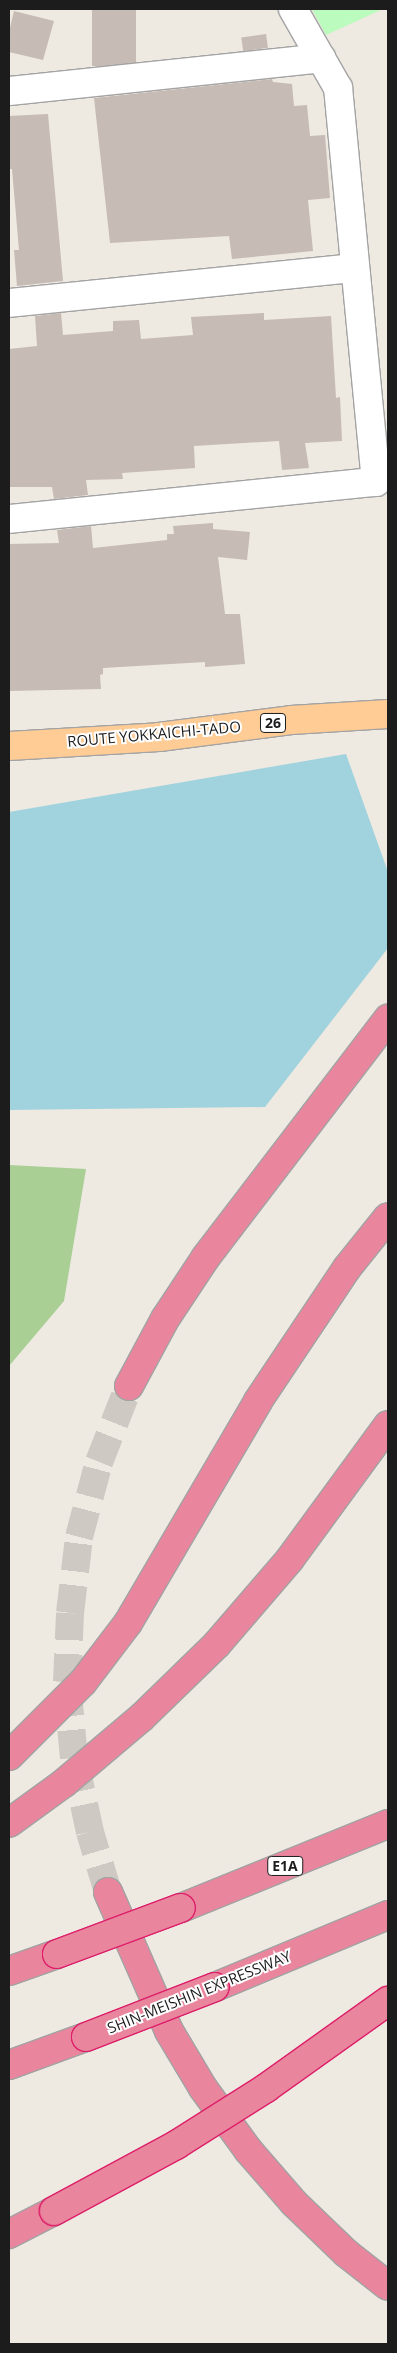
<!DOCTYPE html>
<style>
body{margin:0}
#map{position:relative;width:397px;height:2353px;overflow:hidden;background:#eee9e1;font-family:"Open Sans",sans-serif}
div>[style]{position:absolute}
.forest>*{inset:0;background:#a9cf94}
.park>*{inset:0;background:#bbfbbd}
.water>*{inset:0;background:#a0d3de}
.building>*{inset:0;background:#c6bbb5;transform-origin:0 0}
.motorway-tunnel>*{height:28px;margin-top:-14px;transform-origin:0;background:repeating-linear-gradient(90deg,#cecac3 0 28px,transparent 0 42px)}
.roads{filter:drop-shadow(1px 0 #a3a3a3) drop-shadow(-1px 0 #a3a3a3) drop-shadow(0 1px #a3a3a3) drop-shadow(0 -1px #a3a3a3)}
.minor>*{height:28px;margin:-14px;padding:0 14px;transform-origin:14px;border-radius:14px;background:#fff}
.primary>*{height:28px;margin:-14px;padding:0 14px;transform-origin:14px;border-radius:14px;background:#ffcc95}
.motorway>*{height:28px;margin:-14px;padding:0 14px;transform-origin:14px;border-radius:14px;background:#e9859d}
.bridges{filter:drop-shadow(1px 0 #dd1e69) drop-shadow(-1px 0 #dd1e69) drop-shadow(0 1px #dd1e69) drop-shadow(0 -1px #dd1e69)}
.motorway-bridge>*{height:28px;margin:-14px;padding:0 14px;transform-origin:14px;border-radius:14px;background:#e9859d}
span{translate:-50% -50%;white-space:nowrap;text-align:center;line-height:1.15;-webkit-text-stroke:4px #fff;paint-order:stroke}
.shield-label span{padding:1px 4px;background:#fff;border:1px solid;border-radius:4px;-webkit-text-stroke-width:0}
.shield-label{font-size:14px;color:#1c1c1c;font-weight:700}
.street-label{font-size:15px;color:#1c1c1c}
.frame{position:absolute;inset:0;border:10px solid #1c1c1c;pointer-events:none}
</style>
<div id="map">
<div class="forest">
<div style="clip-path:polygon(9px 1165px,86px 1169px,64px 1301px,9px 1366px)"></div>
</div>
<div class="park">
<div style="clip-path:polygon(312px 9px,383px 9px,326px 35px)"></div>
</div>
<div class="water">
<div style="clip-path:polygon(346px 754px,388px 872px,388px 948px,265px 1107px,9px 1110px,9px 812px)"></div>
</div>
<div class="building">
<div style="left:92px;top:9px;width:44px;height:57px"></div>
<div style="clip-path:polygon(14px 11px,54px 21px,43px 60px,9px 52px,9px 32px)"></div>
<div style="left:266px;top:34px;width:14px;height:25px;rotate:82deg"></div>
<div style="clip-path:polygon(272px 79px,273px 82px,292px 84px,294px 106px,307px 105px,310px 136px,325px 135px,330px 198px,308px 200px,313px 251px,232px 259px,229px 236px,110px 243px,94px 98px)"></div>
<div style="clip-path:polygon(48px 114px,63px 281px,17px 286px,14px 250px,19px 250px,12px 169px,9px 169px,9px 116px)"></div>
<div style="clip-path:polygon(61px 313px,63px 335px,113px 331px,113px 321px,139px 320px,141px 339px,193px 335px,191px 317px,264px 313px,264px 320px,331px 316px,336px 398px,340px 397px,342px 441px,305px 443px,309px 468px,282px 470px,279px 441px,194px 446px,195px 468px,122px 473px,123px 479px,86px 480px,88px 495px,54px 499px,52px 487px,9px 487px,9px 349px,37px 346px,35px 316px)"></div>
<div style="clip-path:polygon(213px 523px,213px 529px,250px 532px,247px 560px,218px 557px,225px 614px,240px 614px,245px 664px,205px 667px,205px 662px,103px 668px,103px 674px,100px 675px,101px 689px,9px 691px,9px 544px,59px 543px,57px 530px,91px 526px,93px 548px,167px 540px,167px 534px,174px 534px,173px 526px)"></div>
</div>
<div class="motorway-tunnel">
<div style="left:108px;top:1892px;width:63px;rotate:-106.7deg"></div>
<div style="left:90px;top:1832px;width:76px;rotate:-102.2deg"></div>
<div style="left:74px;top:1758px;width:76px;rotate:-95.3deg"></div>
<div style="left:67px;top:1682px;width:69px;rotate:-87.5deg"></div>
<div style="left:70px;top:1613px;width:77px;rotate:-83.2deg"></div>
<div style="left:79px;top:1537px;width:78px;rotate:-75.1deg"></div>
<div style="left:99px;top:1462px;width:82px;rotate:-68.5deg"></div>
</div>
<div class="roads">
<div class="minor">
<div style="left:9px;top:91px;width:314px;rotate:-6deg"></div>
<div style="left:9px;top:303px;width:346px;rotate:-5.8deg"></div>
<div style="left:9px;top:519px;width:369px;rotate:-5.8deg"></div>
<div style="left:376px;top:482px;width:396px;rotate:-95.5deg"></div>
<div style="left:338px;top:88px;width:91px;rotate:-119.7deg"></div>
</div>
<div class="primary">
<div style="left:9px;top:746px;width:150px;rotate:-3.4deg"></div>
<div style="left:159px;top:737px;width:133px;rotate:-7.3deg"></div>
<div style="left:291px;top:720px;width:97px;rotate:-3.5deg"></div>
</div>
<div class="motorway">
<div style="left:129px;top:1386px;width:76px;rotate:-61.8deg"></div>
<div style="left:165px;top:1319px;width:74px;rotate:-56.5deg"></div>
<div style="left:206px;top:1257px;width:300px;rotate:-52.6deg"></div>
<div style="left:9px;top:1756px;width:105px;rotate:-45deg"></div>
<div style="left:83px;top:1682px;width:74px;rotate:-52.7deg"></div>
<div style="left:128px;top:1623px;width:257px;rotate:-59.6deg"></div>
<div style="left:258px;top:1401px;width:160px;rotate:-56.2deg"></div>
<div style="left:347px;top:1268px;width:65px;rotate:-51.2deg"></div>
<div style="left:9px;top:1823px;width:68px;rotate:-36deg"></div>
<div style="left:64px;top:1783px;width:101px;rotate:-40.2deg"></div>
<div style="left:141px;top:1718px;width:106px;rotate:-44.2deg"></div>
<div style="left:217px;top:1644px;width:112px;rotate:-49.3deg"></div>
<div style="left:290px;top:1559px;width:166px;rotate:-53.8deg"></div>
<div style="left:108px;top:1892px;width:152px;rotate:66.3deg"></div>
<div style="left:169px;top:2031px;width:66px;rotate:59.2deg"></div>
<div style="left:203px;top:2088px;width:77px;rotate:54deg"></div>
<div style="left:248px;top:2150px;width:70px;rotate:49deg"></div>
<div style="left:294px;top:2203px;width:72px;rotate:43.9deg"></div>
<div style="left:346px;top:2253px;width:53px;rotate:38.2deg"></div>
<div style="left:181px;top:1908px;width:223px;rotate:-22.1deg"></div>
<div style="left:9px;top:1971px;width:51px;rotate:-19.5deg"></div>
<div style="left:215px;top:1987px;width:187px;rotate:-22.6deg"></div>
<div style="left:9px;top:2065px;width:82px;rotate:-20deg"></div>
<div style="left:9px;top:2234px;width:51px;rotate:-27.1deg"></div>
</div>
</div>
<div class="bridges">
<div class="motorway-bridge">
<div style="left:57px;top:1954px;width:132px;rotate:-20.4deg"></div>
<div style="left:86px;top:2037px;width:138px;rotate:-21.2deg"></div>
<div style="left:54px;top:2211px;width:139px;rotate:-28.4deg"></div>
<div style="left:176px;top:2145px;width:107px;rotate:-32.3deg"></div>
<div style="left:266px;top:2088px;width:150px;rotate:-35.5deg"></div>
</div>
</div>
<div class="shield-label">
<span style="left:273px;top:723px">26</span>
<span style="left:285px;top:1866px">E1A</span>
</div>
<div class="street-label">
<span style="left:154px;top:734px;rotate:-5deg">ROUTE YOKKAICHI-TADO</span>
<span style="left:199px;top:1992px;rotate:-22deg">SHIN-MEISHIN EXPRESSWAY</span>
</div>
<div class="frame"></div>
</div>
